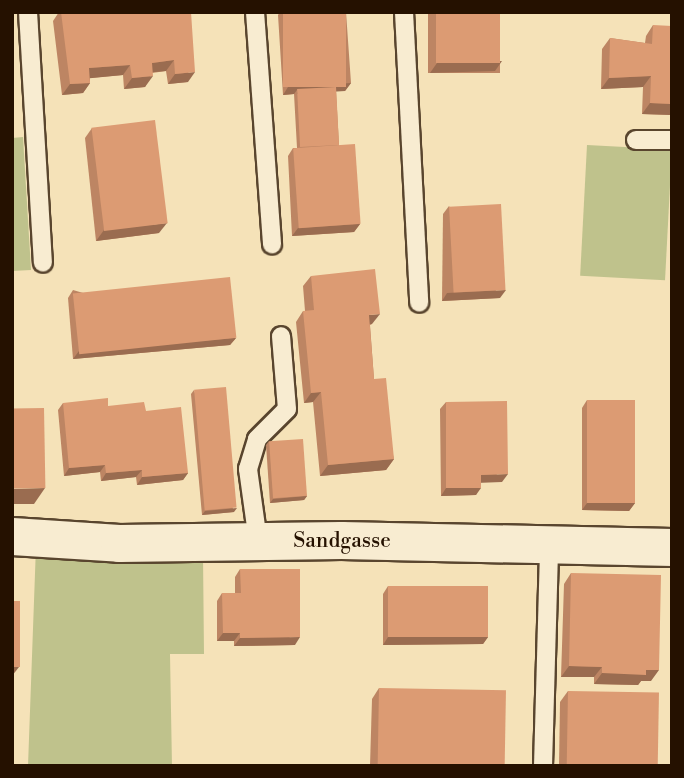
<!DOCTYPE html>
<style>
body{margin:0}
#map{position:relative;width:684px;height:778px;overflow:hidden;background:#f5e2b8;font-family:"Libre Bodoni",serif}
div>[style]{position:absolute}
.green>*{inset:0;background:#bfc28c;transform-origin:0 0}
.roads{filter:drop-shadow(2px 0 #59452e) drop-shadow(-2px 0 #59452e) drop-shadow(0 2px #59452e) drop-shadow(0 -2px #59452e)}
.lane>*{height:18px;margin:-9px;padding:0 9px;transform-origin:9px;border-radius:9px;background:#f8ecd1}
.street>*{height:37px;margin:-18.5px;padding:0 18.5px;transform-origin:18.5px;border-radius:18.5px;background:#f8ecd1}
.wall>*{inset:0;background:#bd8563;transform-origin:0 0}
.shaded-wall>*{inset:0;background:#9a6c50}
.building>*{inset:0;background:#dc9b73;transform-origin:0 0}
span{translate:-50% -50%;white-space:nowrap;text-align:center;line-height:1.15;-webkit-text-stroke:5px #f8ecd1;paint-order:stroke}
.street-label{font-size:21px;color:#251100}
.frame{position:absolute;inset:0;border:14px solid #251100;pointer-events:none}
</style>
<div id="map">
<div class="green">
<div style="clip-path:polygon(23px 137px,31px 270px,12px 271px,12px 138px)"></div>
<div style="left:587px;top:145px;width:85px;height:131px;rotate:3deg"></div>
<div style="clip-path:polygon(36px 546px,203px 555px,204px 654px,170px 654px,172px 766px,28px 766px)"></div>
</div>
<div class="roads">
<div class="lane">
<div style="left:28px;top:12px;width:251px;rotate:86.6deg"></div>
<div style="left:255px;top:12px;width:233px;rotate:85.8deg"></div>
<div style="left:404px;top:12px;width:291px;rotate:87deg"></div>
<div style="left:636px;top:140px;width:36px"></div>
<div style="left:258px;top:541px;width:73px;rotate:-97.9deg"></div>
<div style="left:248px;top:469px;width:31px;rotate:-73deg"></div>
<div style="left:257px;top:439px;width:42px;rotate:-45deg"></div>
<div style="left:287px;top:409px;width:73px;rotate:-94.7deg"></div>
<div style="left:543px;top:766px;width:221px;rotate:-88.4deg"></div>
</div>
<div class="street">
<div style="left:12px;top:536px;width:107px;rotate:3.7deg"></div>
<div style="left:119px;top:543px;width:222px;rotate:-0.8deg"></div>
<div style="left:341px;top:540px;width:331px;rotate:1.2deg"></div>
</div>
</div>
<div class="wall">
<div style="clip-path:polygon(59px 12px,191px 12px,188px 82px,168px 84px,166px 71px,152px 73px,145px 87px,124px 89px,123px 75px,90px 78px,90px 83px,83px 93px,62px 95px,53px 21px)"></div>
<div style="clip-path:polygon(280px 12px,346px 12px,351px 83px,345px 91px,336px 91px,339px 145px,360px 224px,354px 232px,292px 236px,288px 156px,293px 148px,297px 148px,294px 94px,283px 95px,278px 15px)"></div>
<div style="left:428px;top:12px;width:72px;height:61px"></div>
<div style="clip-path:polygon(653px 25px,672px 115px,642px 114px,643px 87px,601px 89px,602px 49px,610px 38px,645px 43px,646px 36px)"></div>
<div style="clip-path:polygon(92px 128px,159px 233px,96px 241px,85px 138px)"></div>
<div style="clip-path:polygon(449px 206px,500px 298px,442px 301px,443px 214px)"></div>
<div style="clip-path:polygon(311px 276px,372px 324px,370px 325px,374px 379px,394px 459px,386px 470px,320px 476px,313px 402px,304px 403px,296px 322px,303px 311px,305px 311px,303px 286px)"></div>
<div style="clip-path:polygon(73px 290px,236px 338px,230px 345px,73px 359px,68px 298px)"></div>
<div style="clip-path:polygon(194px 390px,234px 512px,202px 515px,191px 394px)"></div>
<div style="clip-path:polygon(587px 400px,635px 503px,629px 511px,582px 510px,582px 408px)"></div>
<div style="clip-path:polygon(446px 402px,502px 482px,481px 482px,476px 495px,441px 496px,440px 409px)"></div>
<div style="clip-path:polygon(63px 403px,108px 406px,146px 411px,188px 473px,183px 480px,137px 485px,136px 477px,101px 481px,100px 472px,64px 476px,58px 410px)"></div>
<div style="clip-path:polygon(269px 441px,307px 496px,304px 500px,270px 503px,266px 445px)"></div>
<div style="clip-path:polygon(240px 569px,295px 645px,234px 646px,234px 641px,217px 641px,217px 601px,222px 593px,235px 593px,235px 577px)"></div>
<div style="clip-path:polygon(571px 573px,651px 681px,641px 681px,638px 685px,594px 684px,594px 677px,561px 677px,564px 584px)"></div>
<div style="clip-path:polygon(388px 586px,488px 637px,483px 644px,383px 645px,383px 594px)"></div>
<div style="clip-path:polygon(379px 688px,505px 766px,370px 766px,372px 699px)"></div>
<div style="clip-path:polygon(568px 691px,658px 766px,559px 766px,560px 702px)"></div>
</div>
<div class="shaded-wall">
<div style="clip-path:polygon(174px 60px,166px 71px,144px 73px,152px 63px)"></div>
<div style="clip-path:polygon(502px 61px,495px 71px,430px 73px,437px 63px)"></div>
<div style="clip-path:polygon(130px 65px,123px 75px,82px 79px,89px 68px)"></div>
<div style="clip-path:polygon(195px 72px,188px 82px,168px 84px,175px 74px)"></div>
<div style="clip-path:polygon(153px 76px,145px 87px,124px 89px,132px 78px)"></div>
<div style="clip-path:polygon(651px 76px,643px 87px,601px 89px,609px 78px)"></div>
<div style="clip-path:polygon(90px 83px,83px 93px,62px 95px,70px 84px)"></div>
<div style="clip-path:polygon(351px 83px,345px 91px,297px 94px,297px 90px,294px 94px,283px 95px,288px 87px)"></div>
<div style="clip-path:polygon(650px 103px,672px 104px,672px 115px,642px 114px)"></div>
<div style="clip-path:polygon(167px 223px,159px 233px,96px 241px,104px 230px)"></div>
<div style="clip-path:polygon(360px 224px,354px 232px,292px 236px,298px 228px)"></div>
<div style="clip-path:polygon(506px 290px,500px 298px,442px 301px,447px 293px)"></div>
<div style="clip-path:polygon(380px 314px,372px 324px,361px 325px,369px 315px)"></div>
<div style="clip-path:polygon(236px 338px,230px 345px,73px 359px,79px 351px)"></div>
<div style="clip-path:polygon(321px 392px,313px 402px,304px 403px,311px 393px)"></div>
<div style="clip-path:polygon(394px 459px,386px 470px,320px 476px,328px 465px)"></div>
<div style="clip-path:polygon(105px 465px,100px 472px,64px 476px,69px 468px)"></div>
<div style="clip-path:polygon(142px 470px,136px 477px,101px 481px,106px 473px)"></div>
<div style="clip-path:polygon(188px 473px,183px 480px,137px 485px,142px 477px)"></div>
<div style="clip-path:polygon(508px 474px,502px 482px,476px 483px,481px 475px)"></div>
<div style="clip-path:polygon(45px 488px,34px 504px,12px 504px,12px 489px)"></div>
<div style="clip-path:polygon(446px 488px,481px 488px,476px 495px,441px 496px)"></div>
<div style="clip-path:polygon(307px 496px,304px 500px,270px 503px,273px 499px)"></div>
<div style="clip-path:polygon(587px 503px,635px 503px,629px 511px,582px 510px)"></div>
<div style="clip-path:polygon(237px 508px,234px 512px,202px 515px,205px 511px)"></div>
<div style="clip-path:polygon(223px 633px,240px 633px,234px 641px,217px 641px)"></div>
<div style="clip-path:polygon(300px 637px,295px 645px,234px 646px,240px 638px)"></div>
<div style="clip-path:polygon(388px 637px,488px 637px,483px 644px,383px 645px)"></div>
<div style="clip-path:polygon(569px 666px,602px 667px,594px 677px,561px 677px)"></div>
<div style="clip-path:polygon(12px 667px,19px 667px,12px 676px)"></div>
<div style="clip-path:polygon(646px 670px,659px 670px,651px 681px,641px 681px,638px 685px,594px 684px,602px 673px)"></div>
</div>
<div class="building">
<div style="clip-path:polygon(61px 12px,191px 12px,195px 72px,175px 74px,174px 60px,152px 63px,153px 76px,132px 78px,130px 65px,89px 68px,90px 83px,70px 84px)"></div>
<div style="left:283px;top:12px;width:63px;height:75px"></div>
<div style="left:436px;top:12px;width:64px;height:51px"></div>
<div style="clip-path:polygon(653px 25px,672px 26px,672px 104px,650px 103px,651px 76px,609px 78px,610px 38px,652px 44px)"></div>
<div style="left:336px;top:87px;width:58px;height:39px;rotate:87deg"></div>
<div style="left:155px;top:120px;width:104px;height:64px;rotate:83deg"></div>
<div style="left:355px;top:144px;width:80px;height:62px;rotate:86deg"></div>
<div style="left:501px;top:204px;width:86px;height:52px;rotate:87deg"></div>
<div style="clip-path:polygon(375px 269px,380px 314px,369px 315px,374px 379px,386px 378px,394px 459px,328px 465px,321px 392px,311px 393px,303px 311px,314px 310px,311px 276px)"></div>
<div style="left:230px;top:277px;width:61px;height:158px;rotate:84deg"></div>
<div style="left:226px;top:387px;width:121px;height:32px;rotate:85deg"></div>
<div style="clip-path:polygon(108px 398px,108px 406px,144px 402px,146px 411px,181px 407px,188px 473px,142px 477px,142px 470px,106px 473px,105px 465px,69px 468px,63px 403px)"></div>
<div style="left:587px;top:400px;width:48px;height:103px"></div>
<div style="clip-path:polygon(507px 401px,508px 474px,481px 475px,481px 488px,446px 488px,446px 402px)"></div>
<div style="left:44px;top:408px;width:80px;height:32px;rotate:89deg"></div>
<div style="left:303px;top:439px;width:57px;height:34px;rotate:86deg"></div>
<div style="clip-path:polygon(240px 569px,300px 569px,300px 637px,240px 638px,240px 633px,223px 633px,222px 593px,241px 593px)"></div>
<div style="clip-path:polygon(571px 573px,661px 575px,659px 670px,646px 670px,646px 675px,602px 673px,602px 667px,569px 666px)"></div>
<div style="left:388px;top:586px;width:100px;height:51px"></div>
<div style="left:12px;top:601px;width:8px;height:66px"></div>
<div style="left:379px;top:688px;width:127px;height:78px;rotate:1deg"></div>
<div style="left:568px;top:691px;width:91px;height:75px;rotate:1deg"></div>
<div style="clip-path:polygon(12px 748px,14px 749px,13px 766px,12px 766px)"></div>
</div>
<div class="street-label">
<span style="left:342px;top:541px">Sandgasse</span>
</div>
<div class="frame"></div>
</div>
